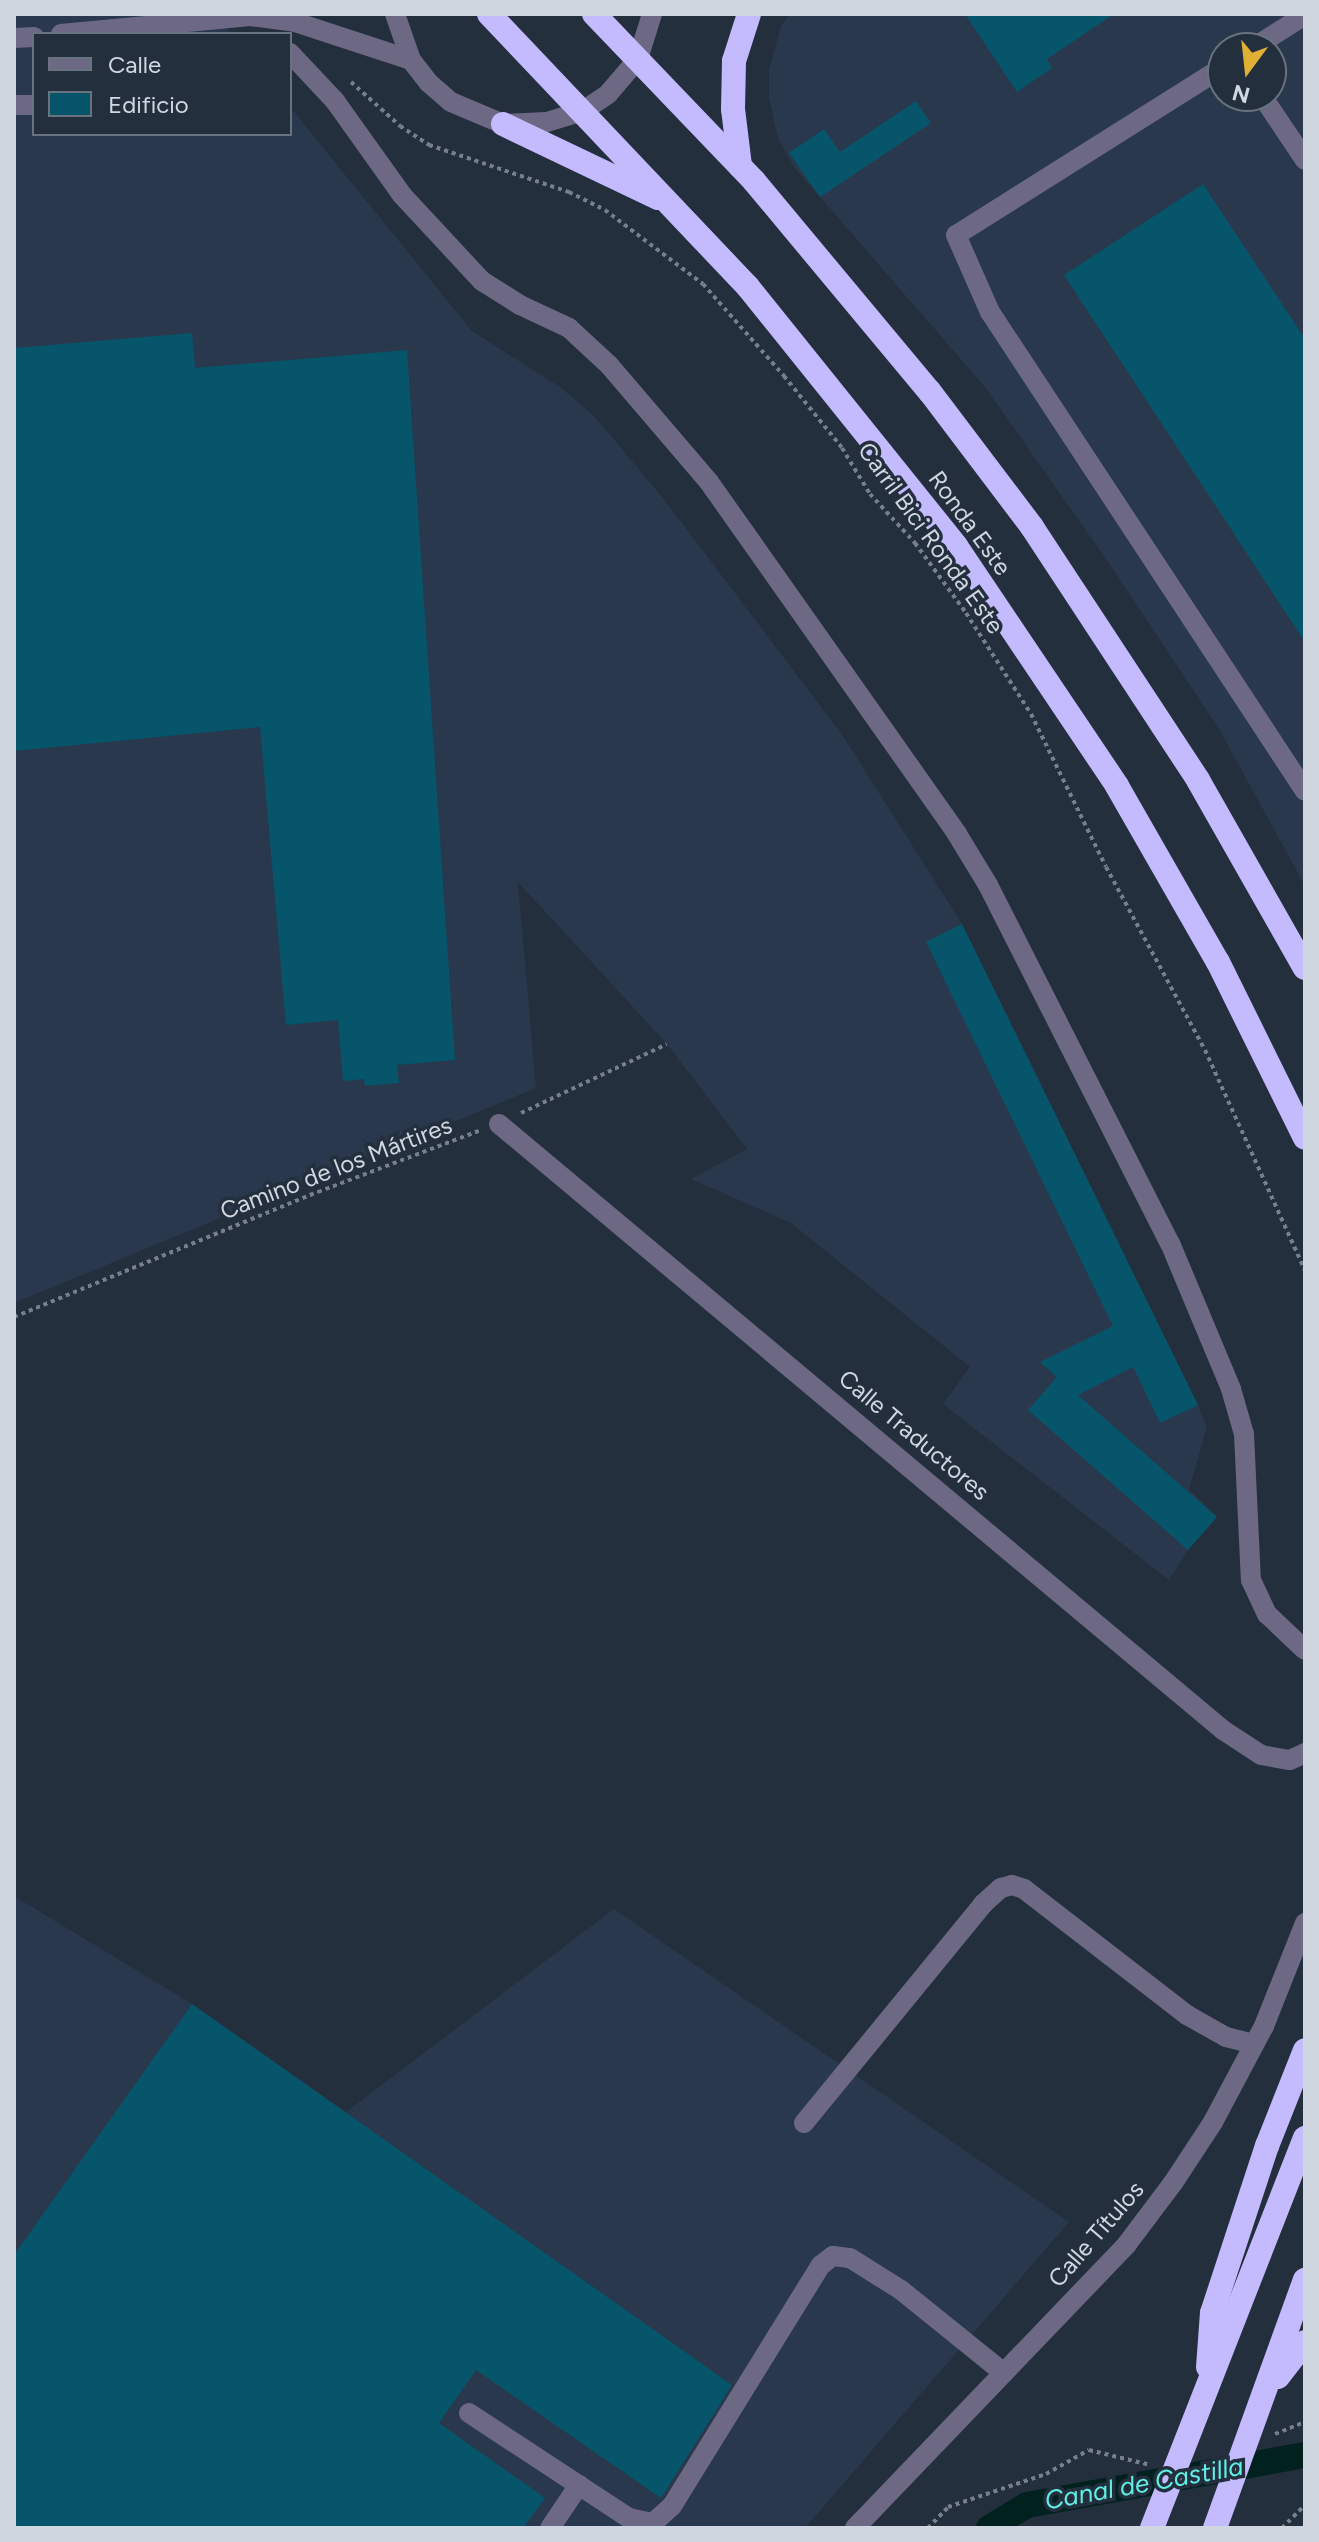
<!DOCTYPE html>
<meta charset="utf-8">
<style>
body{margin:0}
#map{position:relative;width:1319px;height:2542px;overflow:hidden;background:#242f3e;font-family:Figtree,sans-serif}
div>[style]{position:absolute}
.built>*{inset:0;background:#29384c}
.canal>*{height:26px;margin:-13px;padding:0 13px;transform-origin:13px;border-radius:13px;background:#01211f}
.building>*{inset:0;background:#06556a}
.path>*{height:4px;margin-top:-2px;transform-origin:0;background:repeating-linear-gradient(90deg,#767f8c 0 4px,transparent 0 8px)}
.minor>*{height:20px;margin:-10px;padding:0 10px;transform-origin:10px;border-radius:10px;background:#6d6985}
.highway>*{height:24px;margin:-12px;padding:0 12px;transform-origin:12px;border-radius:12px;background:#c4bafe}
span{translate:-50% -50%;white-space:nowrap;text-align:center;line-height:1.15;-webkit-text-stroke:7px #242f3e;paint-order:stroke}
.street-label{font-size:24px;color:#d0d7e1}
.water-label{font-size:26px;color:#5ff0e6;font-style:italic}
.frame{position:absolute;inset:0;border:16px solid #d0d7e1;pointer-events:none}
.legend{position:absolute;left:32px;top:32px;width:260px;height:104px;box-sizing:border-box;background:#242f3e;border:2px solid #69727f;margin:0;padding:10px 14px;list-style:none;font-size:24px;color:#d0d7e1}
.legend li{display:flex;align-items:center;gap:16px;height:40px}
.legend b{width:40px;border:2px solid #69727f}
.north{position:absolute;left:1207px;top:32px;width:80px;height:80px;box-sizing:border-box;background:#242f3e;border:2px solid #69727f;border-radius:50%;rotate:195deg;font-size:22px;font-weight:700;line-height:32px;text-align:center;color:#d0d7e1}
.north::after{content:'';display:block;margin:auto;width:28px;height:36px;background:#dfb034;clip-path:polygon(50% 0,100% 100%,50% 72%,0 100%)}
</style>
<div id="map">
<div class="built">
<div style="clip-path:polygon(42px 14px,215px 14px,231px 34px,34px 34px,34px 134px,290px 134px,290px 107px,472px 331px,560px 387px,595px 417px,663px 498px,843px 736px,962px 924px,1198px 1405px,1207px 1427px,1189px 1489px,1217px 1517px,1188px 1550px,1169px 1580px,943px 1404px,970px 1367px,791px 1223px,691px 1179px,747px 1149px,667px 1044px,518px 882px,536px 1088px,14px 1303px,14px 16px)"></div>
<div style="clip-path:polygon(evenodd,790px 14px,1305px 14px,1305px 886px,1219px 729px,1111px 566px,985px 387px,794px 167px,778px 138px,769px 98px,769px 70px,781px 26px,790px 14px,1223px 48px,1271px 48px,1271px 96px,1223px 96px,1223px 48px)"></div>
<div style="clip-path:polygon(14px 1896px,192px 2004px,346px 2112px,614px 1909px,1069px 2222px,805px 2528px,14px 2528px)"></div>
</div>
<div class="canal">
<div style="left:989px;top:2528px;width:44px;rotate:-31.2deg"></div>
<div style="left:1027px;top:2505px;width:282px;rotate:-10.2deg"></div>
</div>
<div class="building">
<div style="clip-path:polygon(965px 14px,1114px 14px,1047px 59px,1052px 68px,1017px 92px)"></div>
<div style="clip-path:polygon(916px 101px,931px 123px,820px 197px,789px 153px,824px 129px,840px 152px)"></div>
<div style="clip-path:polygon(1203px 184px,1305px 339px,1305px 642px,1064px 275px)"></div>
<div style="clip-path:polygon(192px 333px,195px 368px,407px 350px,455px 1060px,397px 1065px,399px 1083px,365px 1086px,364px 1079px,343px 1081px,338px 1020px,286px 1025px,260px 727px,14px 751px,14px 348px)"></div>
<div style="clip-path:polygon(962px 924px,1198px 1405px,1160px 1423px,1133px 1367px,1078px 1395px,1217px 1517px,1188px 1550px,1028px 1410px,1057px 1377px,1040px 1362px,1113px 1326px,926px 942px)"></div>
<div style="clip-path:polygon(192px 2004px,732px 2385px,661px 2498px,476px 2370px,439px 2423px,545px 2498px,523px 2528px,14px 2528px,14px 2255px)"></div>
</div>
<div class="path">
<div style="left:351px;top:82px;width:66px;rotate:41.9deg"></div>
<div style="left:400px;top:126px;width:35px;rotate:33deg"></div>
<div style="left:429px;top:145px;width:148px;rotate:18.6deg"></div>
<div style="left:569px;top:192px;width:40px;rotate:26.6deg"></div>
<div style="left:605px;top:210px;width:123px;rotate:37.1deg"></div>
<div style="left:703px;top:284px;width:123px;rotate:48.6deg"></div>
<div style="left:784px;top:376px;width:92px;rotate:51.1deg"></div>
<div style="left:842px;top:448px;width:54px;rotate:58.7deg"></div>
<div style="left:870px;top:494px;width:67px;rotate:47.4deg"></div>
<div style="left:915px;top:543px;width:87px;rotate:53.9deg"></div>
<div style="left:966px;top:613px;width:120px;rotate:57.2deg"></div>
<div style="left:1031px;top:714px;width:170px;rotate:63.9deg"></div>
<div style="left:1106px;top:867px;width:208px;rotate:61.6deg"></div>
<div style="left:1205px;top:1050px;width:242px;rotate:65.6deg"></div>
<div style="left:521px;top:1113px;width:161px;rotate:-25.3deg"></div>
<div style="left:14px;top:1317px;width:329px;rotate:-22.4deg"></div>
<div style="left:318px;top:1192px;width:172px;rotate:-20.8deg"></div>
<div style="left:1275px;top:2434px;width:32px;rotate:-22deg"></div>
<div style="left:928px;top:2528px;width:29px;rotate:-46deg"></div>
<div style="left:948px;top:2507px;width:103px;rotate:-18.6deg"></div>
<div style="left:1046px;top:2474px;width:49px;rotate:-29.2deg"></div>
<div style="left:1089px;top:2450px;width:63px;rotate:13.8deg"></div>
<div style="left:1282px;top:2528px;width:33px;rotate:-45deg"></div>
</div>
<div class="minor">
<div style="left:395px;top:14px;width:49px;rotate:70.8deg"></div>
<div style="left:411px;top:60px;width:29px;rotate:52deg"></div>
<div style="left:429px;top:83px;width:29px;rotate:41deg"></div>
<div style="left:451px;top:102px;width:56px;rotate:22.9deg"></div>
<div style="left:503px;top:124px;width:44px;rotate:-2.6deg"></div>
<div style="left:547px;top:122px;width:38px;rotate:-17deg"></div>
<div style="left:583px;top:111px;width:30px;rotate:-34deg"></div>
<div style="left:608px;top:94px;width:46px;rotate:-49.4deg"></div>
<div style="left:638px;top:59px;width:47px;rotate:-72.7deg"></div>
<div style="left:61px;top:34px;width:190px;rotate:-5.4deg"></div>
<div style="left:250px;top:16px;width:45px;rotate:7.6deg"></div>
<div style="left:295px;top:22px;width:122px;rotate:18.1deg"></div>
<div style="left:14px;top:38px;width:20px;rotate:-3deg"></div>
<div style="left:1253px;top:48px;width:62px;rotate:-32.4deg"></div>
<div style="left:290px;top:53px;width:66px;rotate:46.8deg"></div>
<div style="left:335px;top:101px;width:115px;rotate:54.5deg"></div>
<div style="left:402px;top:195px;width:117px;rotate:47.1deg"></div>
<div style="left:482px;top:281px;width:45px;rotate:32.3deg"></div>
<div style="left:520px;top:305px;width:54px;rotate:25.1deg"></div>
<div style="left:569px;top:328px;width:54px;rotate:42.8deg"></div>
<div style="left:609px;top:365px;width:154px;rotate:49.5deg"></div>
<div style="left:709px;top:482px;width:431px;rotate:54.8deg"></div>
<div style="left:957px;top:834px;width:60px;rotate:58.7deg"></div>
<div style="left:988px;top:885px;width:402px;rotate:63.1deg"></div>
<div style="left:1170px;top:1243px;width:158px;rotate:67.3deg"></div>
<div style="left:1231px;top:1389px;width:47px;rotate:73.9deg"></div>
<div style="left:1244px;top:1434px;width:146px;rotate:87.3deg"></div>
<div style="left:1251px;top:1580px;width:38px;rotate:65deg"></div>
<div style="left:1267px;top:1614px;width:52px;rotate:43.5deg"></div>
<div style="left:1223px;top:67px;width:315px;rotate:147.8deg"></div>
<div style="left:956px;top:235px;width:84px;rotate:66.2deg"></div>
<div style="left:990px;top:312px;width:573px;rotate:56.67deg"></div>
<div style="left:1262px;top:96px;width:77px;rotate:56.1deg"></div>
<div style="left:14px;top:105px;width:20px"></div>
<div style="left:499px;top:1124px;width:944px;rotate:39.93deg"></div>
<div style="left:1223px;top:1730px;width:45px;rotate:33.3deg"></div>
<div style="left:1261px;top:1755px;width:29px;rotate:10deg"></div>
<div style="left:1290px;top:1760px;width:17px;rotate:-25deg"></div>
<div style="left:804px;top:2123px;width:283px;rotate:-50.7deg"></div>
<div style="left:983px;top:1904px;width:24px;rotate:-42deg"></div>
<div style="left:1001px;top:1888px;width:11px;rotate:-15deg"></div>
<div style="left:1012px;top:1885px;width:13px;rotate:18deg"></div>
<div style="left:1024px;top:1889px;width:206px;rotate:37.7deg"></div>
<div style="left:1187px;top:2015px;width:45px;rotate:29.4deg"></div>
<div style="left:1226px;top:2037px;width:29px;rotate:14deg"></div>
<div style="left:469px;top:2413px;width:191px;rotate:33.3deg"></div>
<div style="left:629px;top:2518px;width:25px;rotate:12deg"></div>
<div style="left:653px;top:2523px;width:25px;rotate:-42deg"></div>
<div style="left:672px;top:2506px;width:283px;rotate:-58.3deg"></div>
<div style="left:821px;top:2265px;width:15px;rotate:-37deg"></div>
<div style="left:833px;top:2256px;width:17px;rotate:7deg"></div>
<div style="left:850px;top:2258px;width:60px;rotate:32.1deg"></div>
<div style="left:901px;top:2290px;width:132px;rotate:38.9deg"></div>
<div style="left:550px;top:2528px;width:52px;rotate:-56deg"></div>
<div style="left:855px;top:2528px;width:393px;rotate:-46.2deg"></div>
<div style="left:1127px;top:2244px;width:76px;rotate:-53deg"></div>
<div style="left:1173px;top:2183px;width:73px;rotate:-56.7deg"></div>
<div style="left:1213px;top:2122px;width:109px;rotate:-62deg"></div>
<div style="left:1264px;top:2026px;width:111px;rotate:-68.3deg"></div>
</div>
<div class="highway">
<div style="left:489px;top:14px;width:376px;rotate:46.5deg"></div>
<div style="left:748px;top:287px;width:332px;rotate:51.2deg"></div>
<div style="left:956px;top:546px;width:289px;rotate:56.1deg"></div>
<div style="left:1117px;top:786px;width:203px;rotate:60.2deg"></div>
<div style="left:1218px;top:962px;width:196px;rotate:63.7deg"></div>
<div style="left:594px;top:14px;width:231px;rotate:46.2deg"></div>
<div style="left:754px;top:181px;width:275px;rotate:50.2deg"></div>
<div style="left:930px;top:392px;width:169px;rotate:52.9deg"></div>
<div style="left:1032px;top:527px;width:303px;rotate:56.7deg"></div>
<div style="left:1198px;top:780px;width:216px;rotate:60.4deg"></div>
<div style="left:503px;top:124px;width:172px;rotate:25.5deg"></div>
<div style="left:740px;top:166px;width:57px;rotate:-97deg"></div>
<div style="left:733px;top:109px;width:48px;rotate:-88.8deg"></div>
<div style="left:734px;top:61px;width:49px;rotate:-72.3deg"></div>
<div style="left:1208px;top:2367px;width:54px;rotate:-85.8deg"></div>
<div style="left:1212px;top:2313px;width:176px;rotate:-71.8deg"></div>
<div style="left:1267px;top:2146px;width:103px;rotate:-68.4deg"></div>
<div style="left:1278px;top:2377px;width:44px;rotate:-52.4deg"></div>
<div style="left:1152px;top:2528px;width:419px;rotate:-68.6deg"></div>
<div style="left:1215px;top:2528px;width:264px;rotate:-70.1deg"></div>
</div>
<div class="street-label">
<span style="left:970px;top:523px;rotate:54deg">Ronda Este</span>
<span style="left:931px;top:538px;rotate:54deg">Carril Bici Ronda Este</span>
<span style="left:336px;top:1168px;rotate:-21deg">Camino de los Mártires</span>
<span style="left:914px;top:1435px;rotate:40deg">Calle Traductores</span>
<span style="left:1096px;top:2234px;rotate:-49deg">Calle Títulos</span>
</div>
<div class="water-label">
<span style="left:1144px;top:2484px;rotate:-10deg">Canal de Castilla</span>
</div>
<div class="frame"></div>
<ul class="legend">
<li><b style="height:10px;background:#6d6985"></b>Calle</li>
<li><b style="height:22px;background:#06556a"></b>Edificio</li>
</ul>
<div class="north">N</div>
</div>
